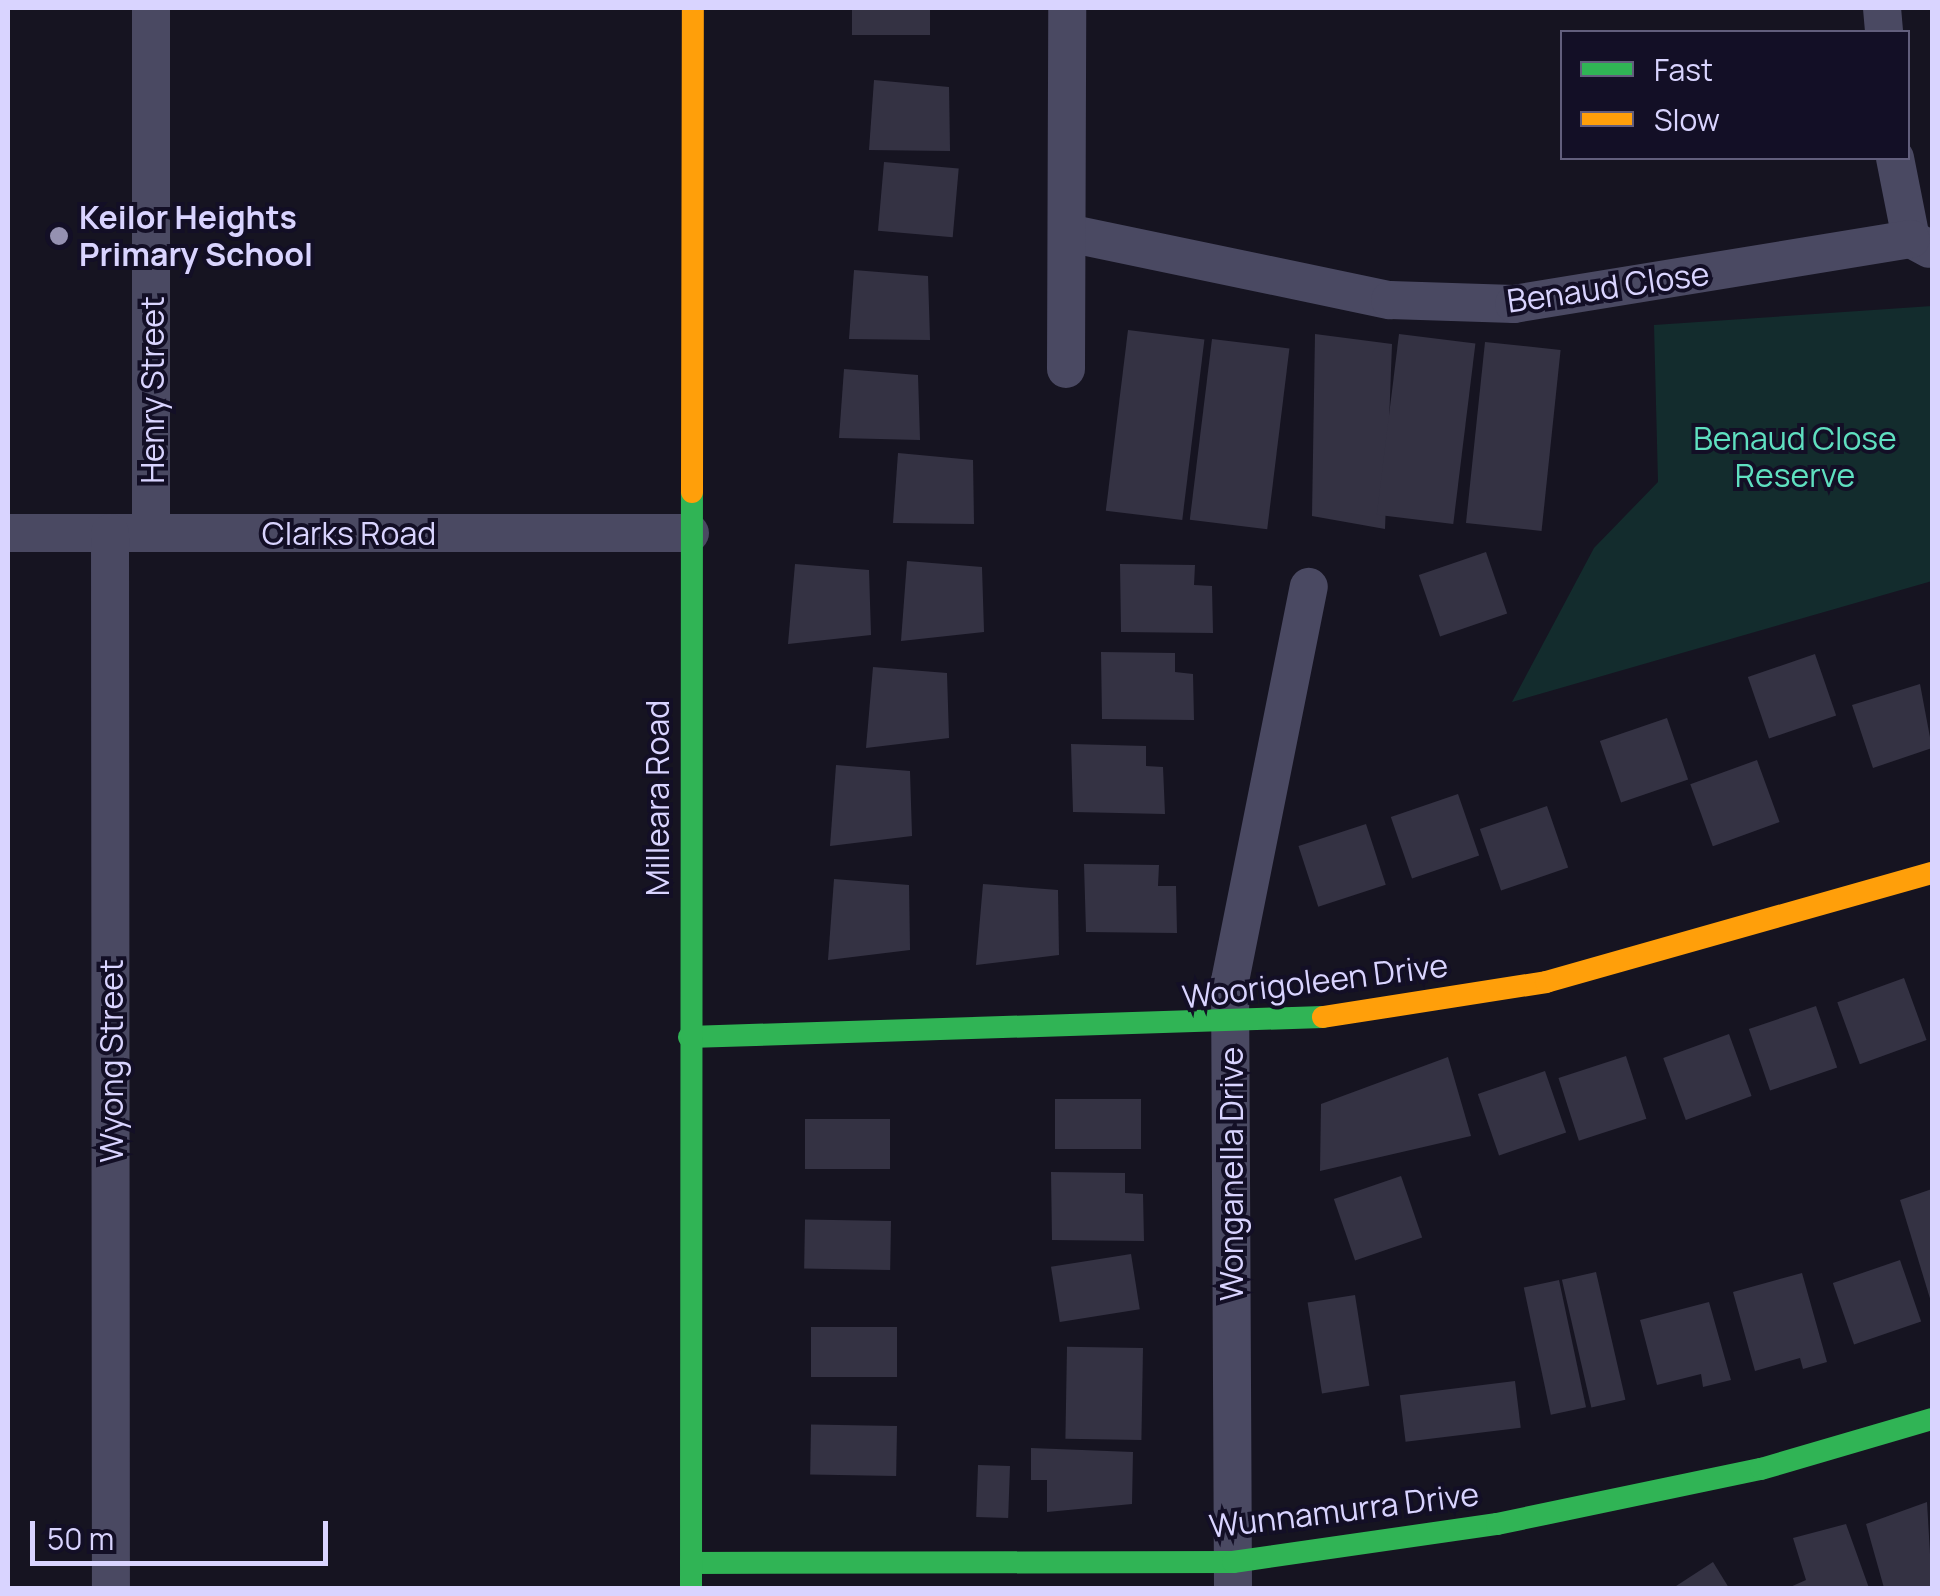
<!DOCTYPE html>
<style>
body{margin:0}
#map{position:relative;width:1940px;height:1596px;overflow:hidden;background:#161421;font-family:Manrope,sans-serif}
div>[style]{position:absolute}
.green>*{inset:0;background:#132c2d}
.building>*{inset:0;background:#343243;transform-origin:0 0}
.street>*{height:38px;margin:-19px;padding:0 19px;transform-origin:19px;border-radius:19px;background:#4a4962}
.fast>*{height:22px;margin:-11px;padding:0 11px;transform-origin:11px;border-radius:11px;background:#30b455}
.slow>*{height:22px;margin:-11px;padding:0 11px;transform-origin:11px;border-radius:11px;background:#ff9f0a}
.dots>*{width:28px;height:28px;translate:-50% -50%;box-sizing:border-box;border:5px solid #130f26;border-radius:50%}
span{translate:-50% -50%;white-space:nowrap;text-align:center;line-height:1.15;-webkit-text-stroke:8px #130f26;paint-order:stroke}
.poi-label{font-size:32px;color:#d9d4ff;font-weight:700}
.left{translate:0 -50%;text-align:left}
.street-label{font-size:32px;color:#d9d4ff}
.park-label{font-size:32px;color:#5fe0c0}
.frame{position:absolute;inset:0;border:10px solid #d9d4ff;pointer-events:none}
.legend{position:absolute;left:1560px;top:30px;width:350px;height:130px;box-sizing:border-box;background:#130f26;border:2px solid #625e7d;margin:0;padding:12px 18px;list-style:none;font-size:30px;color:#d9d4ff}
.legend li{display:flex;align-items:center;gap:20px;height:50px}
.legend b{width:50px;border:2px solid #625e7d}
.scale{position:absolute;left:30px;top:1521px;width:298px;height:45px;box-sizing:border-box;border:5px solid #d9d4ff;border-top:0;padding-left:12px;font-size:30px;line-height:35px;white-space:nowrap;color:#d9d4ff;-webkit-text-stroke:8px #130f26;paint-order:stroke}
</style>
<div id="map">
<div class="green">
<div style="clip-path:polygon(1932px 306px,1932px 581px,1512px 702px,1594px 548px,1658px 482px,1654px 325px)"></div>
</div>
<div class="building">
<div style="left:852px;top:8px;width:78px;height:27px"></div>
<div style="clip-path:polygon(874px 80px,949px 87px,950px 151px,869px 150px)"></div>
<div style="left:884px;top:162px;width:75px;height:69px;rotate:5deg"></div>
<div style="clip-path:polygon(854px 270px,928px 276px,930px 340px,849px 339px)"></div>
<div style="left:1128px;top:330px;width:77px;height:182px;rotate:7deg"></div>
<div style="clip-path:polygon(1315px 334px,1392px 344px,1385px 529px,1312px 516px)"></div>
<div style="left:1399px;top:334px;width:77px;height:182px;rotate:7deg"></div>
<div style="left:1212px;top:339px;width:78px;height:182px;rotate:7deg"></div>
<div style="left:1485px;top:342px;width:76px;height:182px;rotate:6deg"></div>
<div style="clip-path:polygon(844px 369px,918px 375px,920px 440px,839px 438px)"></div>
<div style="clip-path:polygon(898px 453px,973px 460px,974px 524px,893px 523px)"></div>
<div style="left:1486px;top:552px;width:65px;height:71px;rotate:71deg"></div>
<div style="clip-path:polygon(907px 561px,982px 567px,984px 632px,901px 641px)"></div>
<div style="clip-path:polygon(795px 564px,869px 570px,871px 635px,788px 644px)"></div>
<div style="clip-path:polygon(1120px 564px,1195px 565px,1194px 585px,1212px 586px,1213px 633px,1121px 632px)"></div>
<div style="clip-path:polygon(1101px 652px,1175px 653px,1175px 672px,1193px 674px,1194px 720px,1102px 719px)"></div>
<div style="left:1815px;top:654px;width:65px;height:71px;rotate:71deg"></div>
<div style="clip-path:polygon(873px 667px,947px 673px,949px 738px,866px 748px)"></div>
<div style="clip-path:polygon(1920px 684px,1932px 748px,1873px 768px,1852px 705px)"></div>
<div style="left:1667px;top:718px;width:65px;height:71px;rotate:71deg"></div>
<div style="clip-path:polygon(1071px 744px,1146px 746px,1146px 766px,1163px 767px,1165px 814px,1073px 812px)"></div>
<div style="left:1757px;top:760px;width:66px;height:71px;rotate:70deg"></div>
<div style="clip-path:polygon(836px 765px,910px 771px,912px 836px,830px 846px)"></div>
<div style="left:1458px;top:794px;width:65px;height:71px;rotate:71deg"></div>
<div style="left:1547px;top:806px;width:65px;height:71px;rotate:71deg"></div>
<div style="left:1366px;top:824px;width:64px;height:71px;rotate:72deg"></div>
<div style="clip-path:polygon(1084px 864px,1159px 865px,1158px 886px,1176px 886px,1177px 933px,1086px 932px)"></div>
<div style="clip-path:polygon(834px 879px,909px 885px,910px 950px,828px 960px)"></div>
<div style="clip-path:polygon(983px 884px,1058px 890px,1059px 955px,976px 965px)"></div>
<div style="left:1904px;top:978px;width:66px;height:71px;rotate:70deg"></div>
<div style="left:1816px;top:1006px;width:65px;height:71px;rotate:71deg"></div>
<div style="left:1729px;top:1034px;width:66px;height:70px;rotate:70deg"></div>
<div style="left:1626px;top:1056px;width:66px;height:71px;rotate:72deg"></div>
<div style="clip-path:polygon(1448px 1057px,1471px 1136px,1320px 1171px,1321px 1104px)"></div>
<div style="left:1545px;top:1071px;width:65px;height:71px;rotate:71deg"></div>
<div style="left:1141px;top:1099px;width:50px;height:86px;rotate:90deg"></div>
<div style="left:890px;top:1119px;width:50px;height:85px;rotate:90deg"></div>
<div style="clip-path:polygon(1051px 1172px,1125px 1173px,1125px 1193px,1143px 1194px,1144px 1241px,1052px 1240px)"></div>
<div style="left:1401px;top:1176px;width:65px;height:71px;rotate:71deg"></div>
<div style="clip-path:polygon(1932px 1189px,1932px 1305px,1900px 1200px)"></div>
<div style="left:891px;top:1221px;width:49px;height:86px;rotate:91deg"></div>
<div style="left:1131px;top:1254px;width:56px;height:81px;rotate:81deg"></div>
<div style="left:1900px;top:1260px;width:65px;height:71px;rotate:71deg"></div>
<div style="left:1596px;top:1272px;width:131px;height:35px;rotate:77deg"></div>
<div style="clip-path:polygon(1802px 1273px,1827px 1362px,1803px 1369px,1800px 1358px,1755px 1371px,1733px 1292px)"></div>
<div style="left:1559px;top:1280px;width:130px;height:36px;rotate:78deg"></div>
<div style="left:1355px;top:1295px;width:92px;height:48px;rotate:81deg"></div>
<div style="clip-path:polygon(1709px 1302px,1731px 1380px,1703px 1387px,1701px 1374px,1657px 1385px,1640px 1320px)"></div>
<div style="left:897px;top:1327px;width:50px;height:86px;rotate:90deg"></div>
<div style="left:1143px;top:1348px;width:92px;height:76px;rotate:91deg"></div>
<div style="left:1515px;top:1381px;width:47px;height:116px;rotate:83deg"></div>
<div style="left:897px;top:1426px;width:50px;height:86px;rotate:91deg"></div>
<div style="clip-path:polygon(1031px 1448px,1133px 1452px,1132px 1504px,1047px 1512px,1047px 1480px,1031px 1480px)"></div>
<div style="left:978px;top:1465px;width:32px;height:52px;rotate:2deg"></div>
<div style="clip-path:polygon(1927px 1502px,1932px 1588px,1884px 1588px,1866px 1524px)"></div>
<div style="clip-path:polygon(1846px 1524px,1869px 1588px,1788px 1588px,1806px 1580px,1793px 1538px)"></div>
<div style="clip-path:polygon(1713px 1562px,1729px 1588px,1673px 1588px)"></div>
</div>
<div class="street">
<div style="left:151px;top:8px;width:525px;rotate:90deg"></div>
<div style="left:1882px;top:8px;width:24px;rotate:85deg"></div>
<div style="left:1895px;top:158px;width:83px;rotate:78.8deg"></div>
<div style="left:1911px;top:239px;width:21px;rotate:28deg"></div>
<div style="left:1068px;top:233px;width:329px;rotate:11.8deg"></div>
<div style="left:1390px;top:300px;width:124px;rotate:1.8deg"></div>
<div style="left:1514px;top:304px;width:402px;rotate:-9.3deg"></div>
<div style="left:1066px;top:369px;width:361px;rotate:-89.8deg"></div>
<div style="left:8px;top:533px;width:682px"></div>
<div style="left:110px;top:533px;width:1055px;rotate:89.95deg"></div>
<div style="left:1233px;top:1588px;width:607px;rotate:-90.28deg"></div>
<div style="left:1230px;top:981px;width:402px;rotate:-78.7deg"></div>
</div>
<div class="fast">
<div style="left:689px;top:1037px;width:634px;rotate:-1.81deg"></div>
<div style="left:691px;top:1563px;width:542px;rotate:-0.11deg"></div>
<div style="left:1233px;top:1562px;width:267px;rotate:-8.2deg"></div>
<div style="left:1497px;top:1524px;width:270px;rotate:-11.8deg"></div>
<div style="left:1761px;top:1469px;width:178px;rotate:-16.3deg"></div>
<div style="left:691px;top:1588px;width:1096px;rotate:-89.95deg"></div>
</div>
<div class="slow">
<div style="left:692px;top:492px;width:484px;rotate:-89.9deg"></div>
<div style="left:1323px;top:1017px;width:226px;rotate:-8.9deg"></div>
<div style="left:1546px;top:982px;width:401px;rotate:-15.8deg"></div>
</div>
<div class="dots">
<div style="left:59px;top:236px;background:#9591b1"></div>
</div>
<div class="poi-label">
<span class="left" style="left:79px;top:236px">Keilor Heights<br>Primary School</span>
</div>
<div class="street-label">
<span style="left:1608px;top:287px;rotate:-8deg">Benaud Close</span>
<span style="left:152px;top:390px;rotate:-90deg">Henry Street</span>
<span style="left:349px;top:533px">Clarks Road</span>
<span style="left:657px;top:798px;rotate:-90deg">Milleara Road</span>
<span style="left:1315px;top:981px;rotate:-7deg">Woorigoleen Drive</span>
<span style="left:111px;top:1061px;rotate:-90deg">Wyong Street</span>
<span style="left:1231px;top:1174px;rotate:-90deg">Wonganella Drive</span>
<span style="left:1344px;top:1510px;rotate:-7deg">Wunnamurra Drive</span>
</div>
<div class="park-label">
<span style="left:1795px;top:457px">Benaud Close<br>Reserve</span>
</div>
<div class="frame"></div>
<ul class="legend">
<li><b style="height:12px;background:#30b455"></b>Fast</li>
<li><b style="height:12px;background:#ff9f0a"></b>Slow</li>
</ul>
<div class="scale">50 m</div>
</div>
